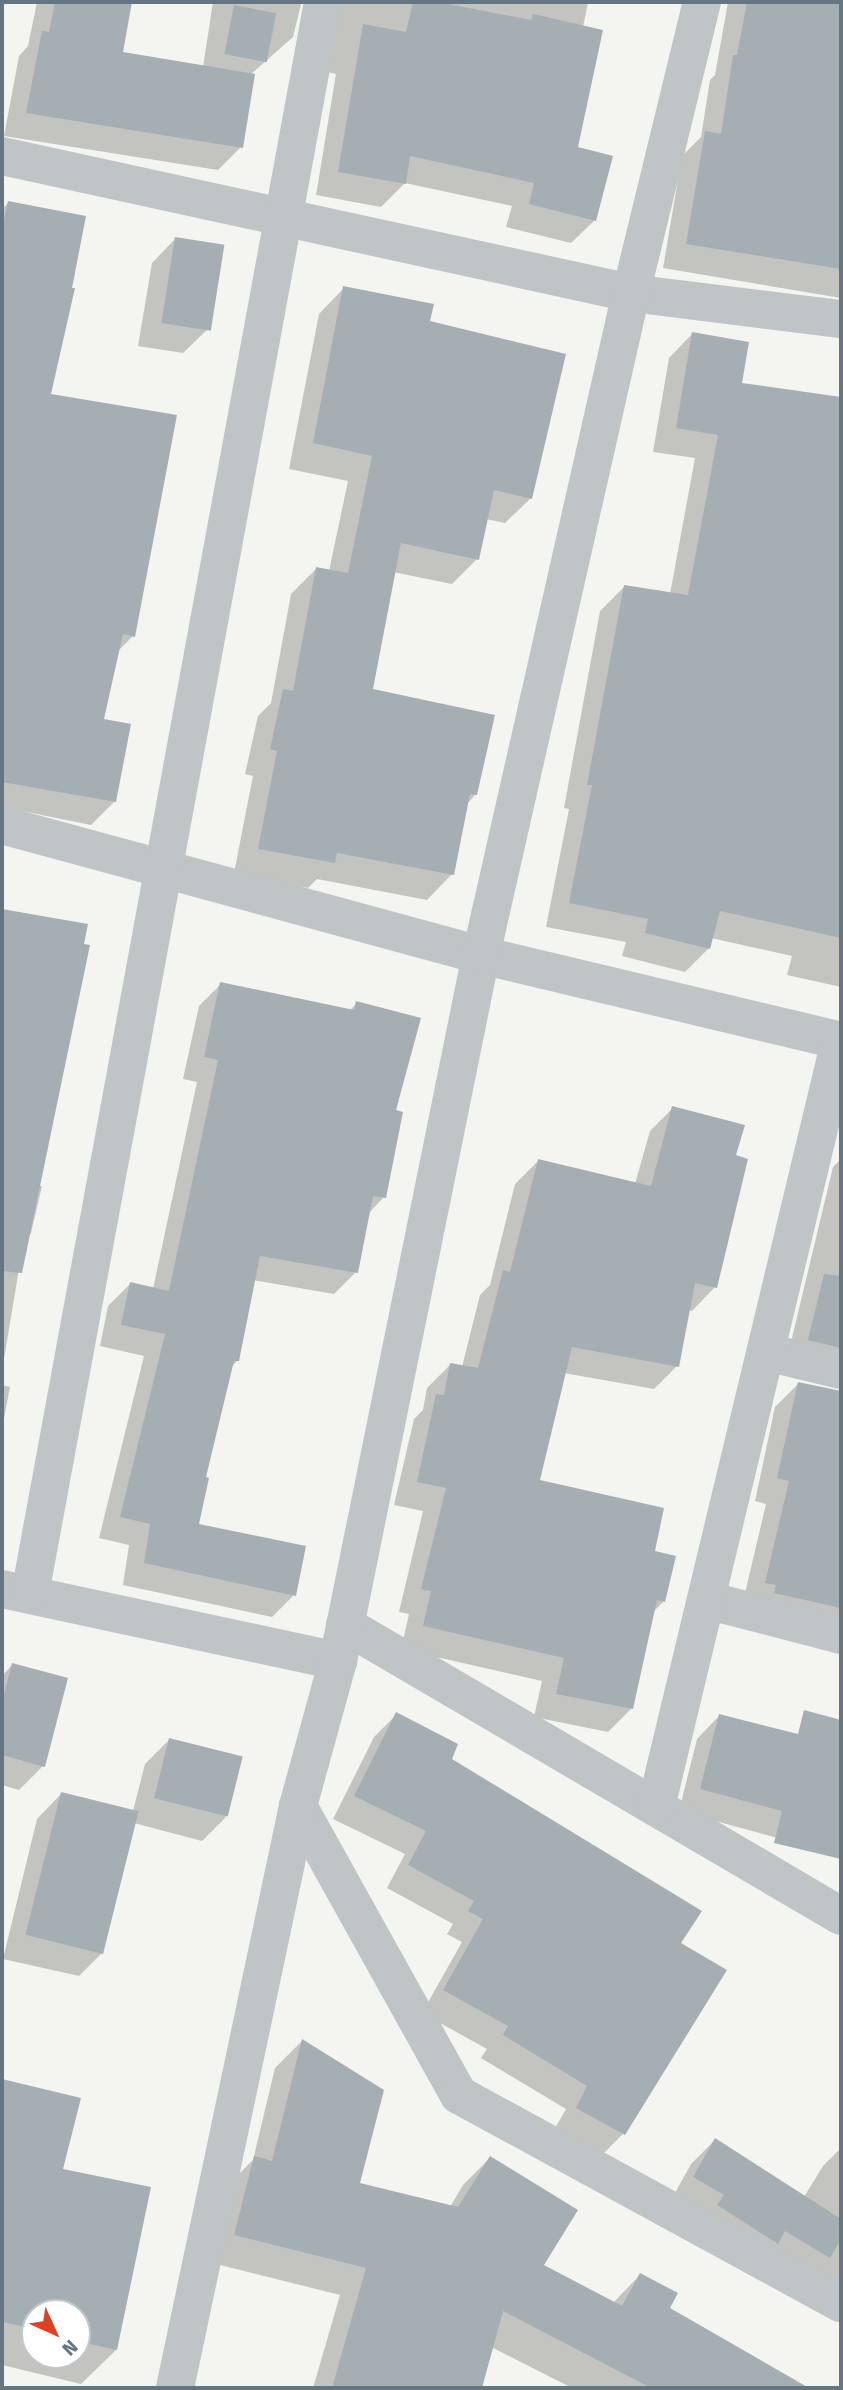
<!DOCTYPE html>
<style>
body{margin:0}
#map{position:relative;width:843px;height:2390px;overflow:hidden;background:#f4f4f0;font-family:"Fira Sans",sans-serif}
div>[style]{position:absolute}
.shadow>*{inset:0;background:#0003}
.building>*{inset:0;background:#a5afb3;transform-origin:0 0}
.minor>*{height:38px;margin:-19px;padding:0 19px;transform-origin:19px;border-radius:19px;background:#bfc4c6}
span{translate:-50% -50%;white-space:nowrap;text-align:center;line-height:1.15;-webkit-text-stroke:7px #fff;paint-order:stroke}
.frame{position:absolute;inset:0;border:4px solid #637681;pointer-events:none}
.north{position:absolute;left:21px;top:2299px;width:70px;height:70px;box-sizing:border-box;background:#fff;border:2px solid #c1c8cd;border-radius:50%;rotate:135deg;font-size:19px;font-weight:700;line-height:28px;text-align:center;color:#637681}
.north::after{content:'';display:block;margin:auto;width:24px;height:32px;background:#e03f24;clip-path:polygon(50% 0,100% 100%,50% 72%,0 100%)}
</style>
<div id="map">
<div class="shadow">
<div style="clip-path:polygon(37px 2px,130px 2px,121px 54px,203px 67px,213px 2px,588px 2px,583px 27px,576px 149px,595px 220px,571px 243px,506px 227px,512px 206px,405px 183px,381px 207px,316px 195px,336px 74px,315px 69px,304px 3px,301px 4px,293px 37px,250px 75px,241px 147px,218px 170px,4px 136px,19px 56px,28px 46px)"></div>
<div style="clip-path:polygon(728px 2px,841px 2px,841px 298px,663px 268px,682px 156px,701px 137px,710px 80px,715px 75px)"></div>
<div style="clip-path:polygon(8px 203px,49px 395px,133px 636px,117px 652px,102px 720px,115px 801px,91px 825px,2px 807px,2px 209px)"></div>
<div style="clip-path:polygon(176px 238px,208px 329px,183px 353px,138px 346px,152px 263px)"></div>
<div style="clip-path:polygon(344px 288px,428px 322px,531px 498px,505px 523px,486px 519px,477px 559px,452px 584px,393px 572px,371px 690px,476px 794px,466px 805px,452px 874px,427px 900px,317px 879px,308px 888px,234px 873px,253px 776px,245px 774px,258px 716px,271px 703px,291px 594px,316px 569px,329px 571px,348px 481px,289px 469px,319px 314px)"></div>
<div style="clip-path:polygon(692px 334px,740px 385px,841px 398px,841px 987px,787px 975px,792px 956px,711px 938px,709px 948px,685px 972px,622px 956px,626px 942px,546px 927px,569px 809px,564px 808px,600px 611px,624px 587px,670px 594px,695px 458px,653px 452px,669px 358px)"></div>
<div style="clip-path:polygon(2px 910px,86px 926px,39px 1186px,42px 1186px,31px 1233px,24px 1239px,2px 1371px)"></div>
<div style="clip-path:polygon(221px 984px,349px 1011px,357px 1003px,394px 1112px,384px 1197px,367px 1215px,356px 1272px,334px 1294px,253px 1280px,237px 1361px,231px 1367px,204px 1478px,197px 1525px,294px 1595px,272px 1617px,123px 1585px,129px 1545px,99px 1538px,144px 1356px,100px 1346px,108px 1306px,130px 1284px,153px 1289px,197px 1082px,183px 1079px,199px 1006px)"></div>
<div style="clip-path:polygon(673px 1108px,734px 1156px,715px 1287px,692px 1311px,688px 1310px,677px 1366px,654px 1389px,564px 1373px,537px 1482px,653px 1553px,674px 1557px,663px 1602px,652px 1613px,631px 1709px,608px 1732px,534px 1717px,542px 1681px,401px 1649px,409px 1614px,399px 1612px,423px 1511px,394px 1505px,414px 1419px,423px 1410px,427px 1388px,450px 1365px,462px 1367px,480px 1295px,490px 1285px,515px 1184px,538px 1161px,635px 1184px,650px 1131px)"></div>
<div style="clip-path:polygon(841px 1159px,841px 1624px,742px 1606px,766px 1504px,755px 1501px,775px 1407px,798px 1384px,839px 1392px,839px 1387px,786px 1363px,833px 1167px)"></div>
<div style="clip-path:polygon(2px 1385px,10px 1387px,2px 1429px)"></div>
<div style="clip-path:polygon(12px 1665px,43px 1766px,19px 1790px,2px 1785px,2px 1676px)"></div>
<div style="clip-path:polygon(396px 1715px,679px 1943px,623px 2134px,601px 2156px,554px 2130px,566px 2109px,481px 2058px,487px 2049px,422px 2013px,462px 1942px,447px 1934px,453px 1924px,387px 1888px,405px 1854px,333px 1819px,374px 1737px)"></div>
<div style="clip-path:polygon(719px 1716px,811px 1818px,789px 1841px,679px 1811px,697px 1739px)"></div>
<div style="clip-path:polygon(169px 1740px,226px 1817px,202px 1841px,134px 1823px,103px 1952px,79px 1976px,3px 1959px,37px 1819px,61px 1794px,133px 1811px,145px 1764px)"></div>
<div style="clip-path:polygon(302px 2041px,358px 2184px,450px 2207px,463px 2185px,490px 2158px,541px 2265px,613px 2303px,640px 2275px,667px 2309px,787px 2377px,780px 2388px,572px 2388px,491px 2347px,480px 2388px,313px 2388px,340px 2295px,208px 2262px,227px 2186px,253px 2160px,275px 2068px)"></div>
<div style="clip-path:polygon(evenodd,2px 2081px,79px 2100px,60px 2170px,127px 2301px,116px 2350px,81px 2384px,2px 2365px,2px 2081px,35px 2313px,77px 2313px,77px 2355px,35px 2355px,35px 2313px)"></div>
<div style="clip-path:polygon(715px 2140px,804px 2197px,823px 2166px,841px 2148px,841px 2289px,670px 2202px,691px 2164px)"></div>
</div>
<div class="building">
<div style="clip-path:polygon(55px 2px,132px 2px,123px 52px,255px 74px,243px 148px,26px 113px,42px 31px,49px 32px)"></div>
<div style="clip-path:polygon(413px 2px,438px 2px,531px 20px,533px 14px,603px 30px,578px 147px,613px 156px,596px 221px,529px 204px,534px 183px,410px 156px,406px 184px,338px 172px,363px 24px,406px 32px)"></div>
<div style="clip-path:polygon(747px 2px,841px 2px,841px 269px,686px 244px,705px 131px,721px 134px,733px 55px,737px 55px)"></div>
<div style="left:234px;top:5px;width:43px;height:50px;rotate:11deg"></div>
<div style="clip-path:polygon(8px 201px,86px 216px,72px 288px,75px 288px,51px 394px,177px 415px,135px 637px,123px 634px,104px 719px,131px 724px,116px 802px,2px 782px,2px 230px)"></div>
<div style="left:175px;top:237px;width:50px;height:87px;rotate:9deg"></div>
<div style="clip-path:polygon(343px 286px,434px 304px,430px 321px,566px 354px,532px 499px,494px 490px,479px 560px,401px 543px,373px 689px,495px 715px,477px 795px,470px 794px,454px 875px,337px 853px,335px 863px,258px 849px,277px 751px,270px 749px,283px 689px,293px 691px,316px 567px,348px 573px,372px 456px,313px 443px)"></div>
<div style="clip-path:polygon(692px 332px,749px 342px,742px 383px,841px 397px,841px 938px,720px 911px,710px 949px,645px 933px,648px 919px,569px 903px,592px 785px,587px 785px,624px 585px,688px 595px,718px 435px,676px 428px)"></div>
<div style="clip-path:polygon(2px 909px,88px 924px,84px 944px,90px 945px,22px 1273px,2px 1271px)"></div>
<div style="clip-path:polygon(220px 982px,354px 1010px,356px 1001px,421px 1018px,396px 1110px,403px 1112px,386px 1198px,373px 1196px,358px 1273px,260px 1256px,239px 1361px,234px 1361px,206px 1477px,209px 1478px,199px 1524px,306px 1546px,296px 1596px,144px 1563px,150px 1524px,120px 1517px,165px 1334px,121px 1325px,130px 1282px,169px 1291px,218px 1060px,204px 1057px)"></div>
<div style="clip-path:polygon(672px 1106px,745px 1125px,736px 1155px,748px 1159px,717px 1288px,695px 1283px,679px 1367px,572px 1347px,540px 1480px,664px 1508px,655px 1551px,676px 1556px,665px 1602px,657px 1600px,633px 1709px,556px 1694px,564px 1658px,423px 1626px,431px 1591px,421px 1589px,446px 1488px,417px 1482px,436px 1394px,444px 1395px,450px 1363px,478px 1368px,503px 1270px,510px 1272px,538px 1159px,651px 1186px)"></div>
<div style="clip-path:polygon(824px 1274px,841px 1276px,841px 1348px,808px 1340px)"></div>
<div style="clip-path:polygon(798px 1382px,841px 1391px,841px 1608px,774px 1593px,776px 1585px,765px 1583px,789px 1481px,777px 1478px)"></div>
<div style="clip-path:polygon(12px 1663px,68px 1678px,45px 1767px,2px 1755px,2px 1702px)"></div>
<div style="clip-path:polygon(804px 1710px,841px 1720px,841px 1859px,774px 1843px,782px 1811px,700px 1789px,719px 1714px,798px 1734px)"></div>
<div style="clip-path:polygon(396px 1712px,458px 1744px,452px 1759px,702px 1911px,681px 1943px,727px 1970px,625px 2135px,576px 2108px,587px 2086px,503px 2035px,508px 2026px,443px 1990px,483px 1919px,468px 1911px,474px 1901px,408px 1865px,426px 1831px,354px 1796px)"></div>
<div style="left:169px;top:1738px;width:76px;height:62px;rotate:14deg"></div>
<div style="left:61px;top:1792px;width:80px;height:147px;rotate:14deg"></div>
<div style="clip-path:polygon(302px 2039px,384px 2090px,360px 2183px,458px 2207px,490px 2156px,578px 2210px,544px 2265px,622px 2306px,640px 2273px,678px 2293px,670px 2308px,809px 2388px,651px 2388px,503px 2311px,482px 2388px,332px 2388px,366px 2268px,234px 2235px,254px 2156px,272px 2161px)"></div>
<div style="clip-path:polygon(2px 2079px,81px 2098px,63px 2169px,151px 2187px,117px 2350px,77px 2341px,77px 2313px,35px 2313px,35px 2329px,2px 2322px)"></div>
<div style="clip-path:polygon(715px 2138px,841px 2219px,841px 2239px,830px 2258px,785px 2231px,778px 2244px,717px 2205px,724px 2195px,693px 2177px)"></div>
</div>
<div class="minor">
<div style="left:2px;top:156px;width:644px;rotate:12.29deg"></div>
<div style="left:631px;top:293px;width:212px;rotate:7.1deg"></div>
<div style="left:2px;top:825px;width:496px;rotate:15.2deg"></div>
<div style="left:481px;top:955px;width:370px;rotate:13.4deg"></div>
<div style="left:766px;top:1352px;width:77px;rotate:13.5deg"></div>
<div style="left:2px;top:1589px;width:344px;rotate:12.1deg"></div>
<div style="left:30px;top:1594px;width:1619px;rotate:-79.57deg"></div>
<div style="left:706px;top:1600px;width:139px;rotate:14.5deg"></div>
<div style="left:345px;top:1625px;width:575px;rotate:30.4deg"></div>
<div style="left:298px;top:1806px;width:331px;rotate:60.9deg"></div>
<div style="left:459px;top:2095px;width:435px;rotate:28.6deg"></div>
<div style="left:656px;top:1807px;width:788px;rotate:-76.49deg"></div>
<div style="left:175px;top:2388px;width:595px;rotate:-78.07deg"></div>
<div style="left:298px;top:1806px;width:150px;rotate:-74.6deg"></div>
<div style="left:338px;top:1661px;width:720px;rotate:-78.55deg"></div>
<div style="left:481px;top:955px;width:679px;rotate:-77.23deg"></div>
<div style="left:631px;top:293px;width:300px;rotate:-76.3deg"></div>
</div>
<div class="frame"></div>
<div class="north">N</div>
</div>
